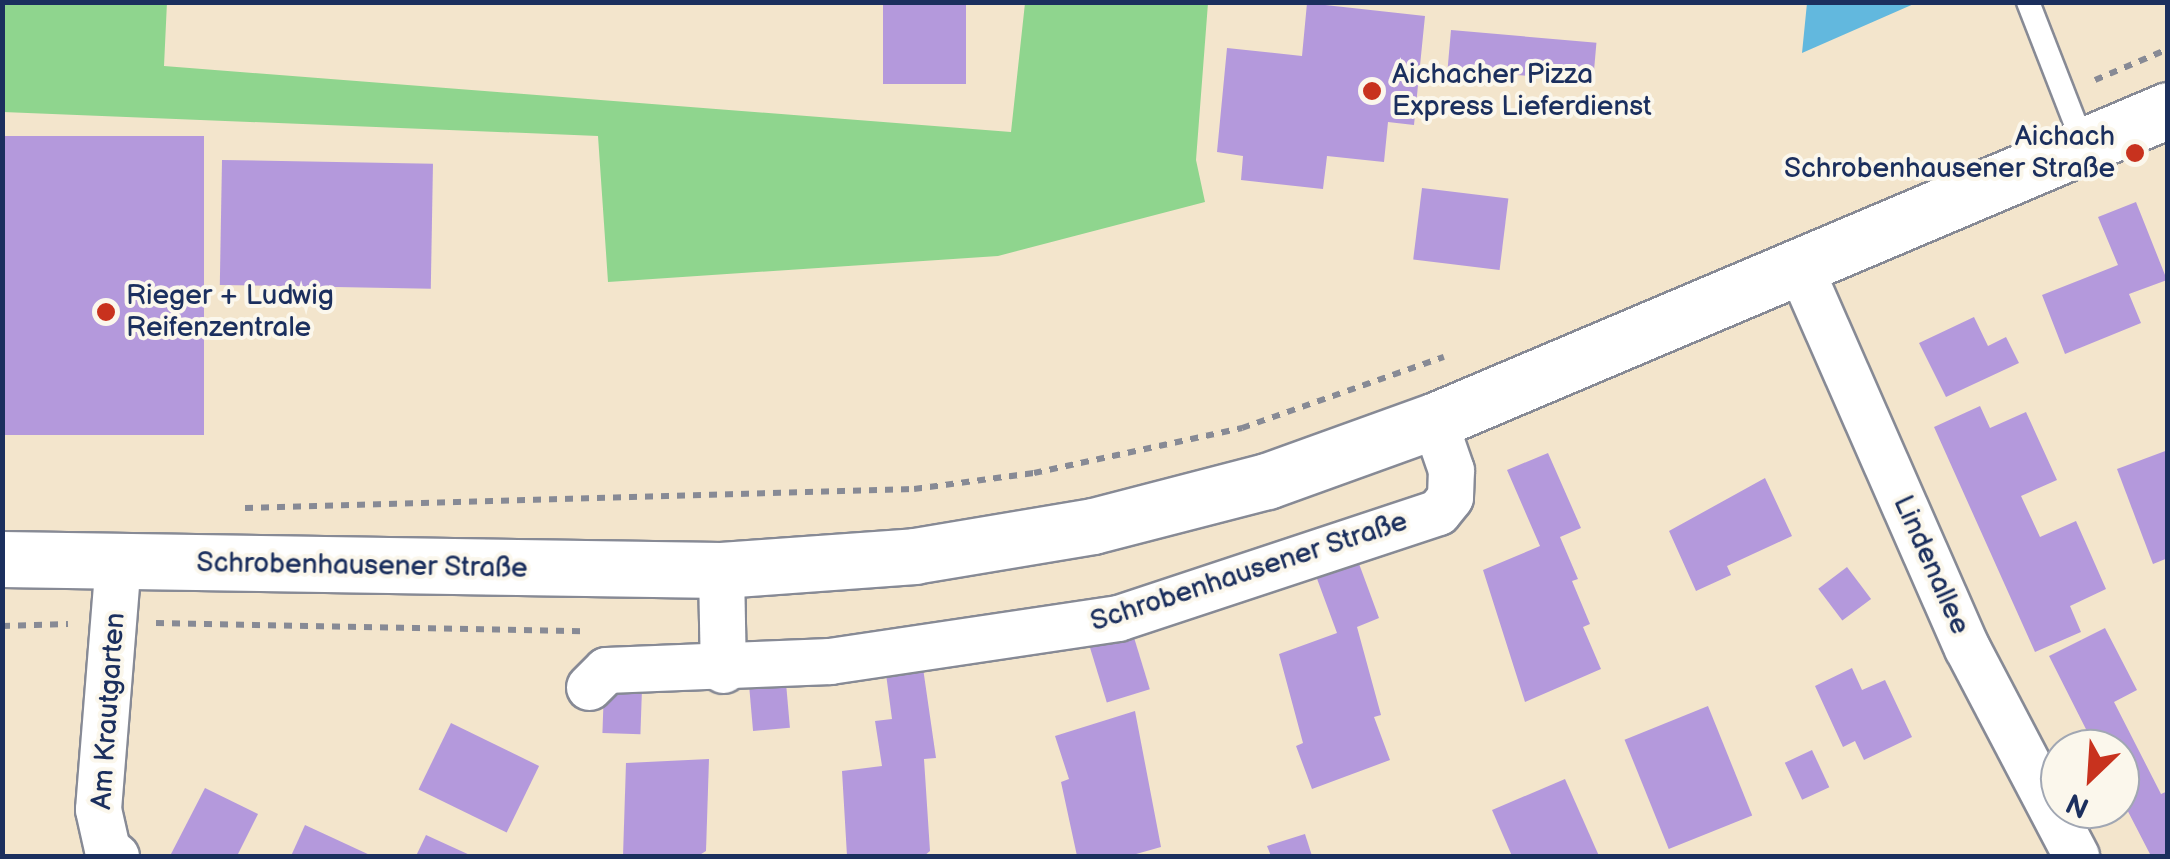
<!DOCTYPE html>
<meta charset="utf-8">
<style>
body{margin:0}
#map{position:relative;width:2170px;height:859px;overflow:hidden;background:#f3e5cc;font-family:"Balsamiq Sans",sans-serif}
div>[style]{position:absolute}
.green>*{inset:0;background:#8fd58e}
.water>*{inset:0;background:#62b8de}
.building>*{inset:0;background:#b499dc;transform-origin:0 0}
.path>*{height:6px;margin-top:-3px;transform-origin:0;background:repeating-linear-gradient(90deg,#878a95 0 8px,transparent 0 16px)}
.roads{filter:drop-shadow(2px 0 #878a95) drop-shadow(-2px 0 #878a95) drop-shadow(0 2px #878a95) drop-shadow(0 -2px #878a95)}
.service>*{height:22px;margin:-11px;padding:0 11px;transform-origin:11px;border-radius:11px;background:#fff}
.minor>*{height:45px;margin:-22.5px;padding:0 22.5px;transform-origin:22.5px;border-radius:22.5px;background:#fff}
.secondary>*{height:55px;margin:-27.5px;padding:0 27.5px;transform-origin:27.5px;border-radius:27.5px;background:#fff}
.dots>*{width:28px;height:28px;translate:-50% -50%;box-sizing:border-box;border:5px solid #fbf7ec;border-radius:50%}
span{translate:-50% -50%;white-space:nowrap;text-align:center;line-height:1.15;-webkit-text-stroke:8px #fbf7ec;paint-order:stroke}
.poi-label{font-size:28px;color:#1b2f5e}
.left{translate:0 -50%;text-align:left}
.right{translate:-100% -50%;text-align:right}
.street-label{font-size:28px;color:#1b2f5e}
.frame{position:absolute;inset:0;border:5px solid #1b2f5e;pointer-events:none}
.north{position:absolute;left:2040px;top:729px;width:100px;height:100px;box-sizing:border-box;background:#fbf7ec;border:2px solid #a1a7b3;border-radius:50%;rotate:205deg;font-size:28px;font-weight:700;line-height:40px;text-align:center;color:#1b2f5e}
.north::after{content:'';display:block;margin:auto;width:35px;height:45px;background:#c8321e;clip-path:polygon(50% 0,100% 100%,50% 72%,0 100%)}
</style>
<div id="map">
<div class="green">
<div style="clip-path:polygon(167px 2px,164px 66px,1011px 132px,1025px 3px,1208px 3px,1196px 160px,1205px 202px,998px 256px,608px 282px,598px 136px,3px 112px,3px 3px)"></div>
</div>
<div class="water">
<div style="clip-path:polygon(1807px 3px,1807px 2px,1916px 3px,1802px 53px)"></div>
</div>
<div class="building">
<div style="left:883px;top:2px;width:83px;height:82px"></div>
<div style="clip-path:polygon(1307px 3px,1425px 16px,1414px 125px,1388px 122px,1384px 162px,1327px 156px,1323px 189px,1241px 180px,1243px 156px,1217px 152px,1227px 48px,1302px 56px)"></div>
<div style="left:1451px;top:30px;width:146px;height:39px;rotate:5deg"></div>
<div style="left:2px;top:136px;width:202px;height:299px"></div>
<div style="left:222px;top:160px;width:211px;height:125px;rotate:1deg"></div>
<div style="left:1422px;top:188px;width:87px;height:72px;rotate:7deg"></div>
<div style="clip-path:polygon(2136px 202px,2167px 280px,2129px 294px,2141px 323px,2065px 354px,2042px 295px,2118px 265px,2098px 217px)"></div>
<div style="clip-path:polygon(1974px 317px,1988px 346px,2006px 337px,2019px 363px,1946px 397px,1919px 343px)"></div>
<div style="clip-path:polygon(1980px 406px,1990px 428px,2026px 412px,2057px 480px,2021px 496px,2040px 537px,2076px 521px,2106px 589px,2070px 606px,2081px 632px,2035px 652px,1934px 427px)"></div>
<div style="clip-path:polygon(2168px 450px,2168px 558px,2153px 564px,2117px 469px)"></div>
<div style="clip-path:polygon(1548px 453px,1581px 528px,1560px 537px,1578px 579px,1572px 581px,1590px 624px,1583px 627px,1601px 669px,1525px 702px,1483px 570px,1540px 546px,1507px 470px)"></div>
<div style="clip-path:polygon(1765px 478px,1792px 536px,1727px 566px,1731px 575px,1696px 591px,1669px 531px)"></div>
<div style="clip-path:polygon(1358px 561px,1379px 618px,1357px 627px,1381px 715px,1374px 717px,1390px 760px,1312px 789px,1296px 746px,1303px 743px,1279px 654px,1337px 633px,1316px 576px)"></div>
<div style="left:1847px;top:567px;width:40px;height:36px;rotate:53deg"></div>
<div style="clip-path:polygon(2105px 628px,2137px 690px,2114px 702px,2161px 794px,2168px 791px,2168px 856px,2151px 856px,2120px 796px,2120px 749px,2096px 749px,2049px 656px)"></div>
<div style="left:1132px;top:631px;width:61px;height:45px;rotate:73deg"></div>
<div style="clip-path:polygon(923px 668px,936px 758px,924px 759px,930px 851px,924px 856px,847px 856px,842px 771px,882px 766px,875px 721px,892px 719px,886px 674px)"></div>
<div style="clip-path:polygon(1852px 668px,1862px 690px,1885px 680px,1912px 737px,1864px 760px,1855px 741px,1843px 747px,1815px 686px)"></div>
<div style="left:786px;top:683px;width:45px;height:37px;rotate:85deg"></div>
<div style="left:604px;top:688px;width:38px;height:45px;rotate:2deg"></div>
<div style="left:1708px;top:706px;width:118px;height:90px;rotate:68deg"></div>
<div style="clip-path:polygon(1135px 711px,1161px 847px,1129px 856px,1077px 856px,1061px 782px,1069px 779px,1055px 736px)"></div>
<div style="left:451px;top:723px;width:98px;height:74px;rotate:26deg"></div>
<div style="left:1812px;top:750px;width:41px;height:30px;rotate:65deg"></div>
<div style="clip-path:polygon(709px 759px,706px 851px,698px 856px,623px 856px,626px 763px)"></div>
<div style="clip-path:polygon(1565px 779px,1599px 856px,1512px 856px,1492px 810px)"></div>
<div style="clip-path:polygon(205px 788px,258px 814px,237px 856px,171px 854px)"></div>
<div style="clip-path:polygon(305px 825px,372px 856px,291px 856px)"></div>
<div style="clip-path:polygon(1305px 834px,1312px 856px,1271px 856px,1267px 846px)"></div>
<div style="clip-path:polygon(426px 835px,472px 856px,416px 856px)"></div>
</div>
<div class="path">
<div style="left:2095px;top:80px;width:79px;rotate:-23deg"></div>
<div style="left:245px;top:508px;width:669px;rotate:-1.63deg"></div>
<div style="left:914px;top:489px;width:121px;rotate:-7.6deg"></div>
<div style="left:1034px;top:473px;width:213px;rotate:-12.2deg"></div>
<div style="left:1242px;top:428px;width:214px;rotate:-19.4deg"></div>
<div style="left:156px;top:623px;width:427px;rotate:1.1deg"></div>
<div style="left:2px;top:626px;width:66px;rotate:-1.7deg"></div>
</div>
<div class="roads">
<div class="service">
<div style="left:2028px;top:2px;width:155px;rotate:68.7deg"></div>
</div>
<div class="minor">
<div style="left:1800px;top:268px;width:415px;rotate:66.3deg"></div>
<div style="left:1967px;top:648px;width:235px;rotate:62.3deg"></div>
<div style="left:721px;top:570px;width:100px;rotate:88.9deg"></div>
<div style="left:589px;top:687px;width:24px;rotate:-45deg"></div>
<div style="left:606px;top:670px;width:224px;rotate:-2.3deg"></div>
<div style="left:830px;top:661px;width:291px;rotate:-8.5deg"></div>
<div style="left:1118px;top:618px;width:337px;rotate:-18.3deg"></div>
<div style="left:1438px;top:512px;width:19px;rotate:-51deg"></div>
<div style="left:1450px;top:497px;width:27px;rotate:-88deg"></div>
<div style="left:1451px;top:470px;width:52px;rotate:-109.1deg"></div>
<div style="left:116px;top:856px;width:11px;rotate:-142deg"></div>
<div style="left:107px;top:849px;width:41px;rotate:-102.7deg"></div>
<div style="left:98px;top:809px;width:248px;rotate:-85.4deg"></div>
</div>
<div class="secondary">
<div style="left:2px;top:559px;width:719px;rotate:0.88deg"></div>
<div style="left:721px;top:570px;width:194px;rotate:-4.1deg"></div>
<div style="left:914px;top:556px;width:181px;rotate:-9.5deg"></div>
<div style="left:1093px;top:526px;width:180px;rotate:-14.5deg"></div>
<div style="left:1267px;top:481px;width:177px;rotate:-19.8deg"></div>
<div style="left:1434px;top:421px;width:797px;rotate:-22.96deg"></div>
</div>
</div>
<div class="dots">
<div style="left:1372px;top:91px;background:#c8321e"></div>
<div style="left:2135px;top:153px;background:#c8321e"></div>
<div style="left:106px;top:312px;background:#c8321e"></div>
</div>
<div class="poi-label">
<span class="left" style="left:1392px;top:91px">Aichacher Pizza<br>Express Lieferdienst</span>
<span class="right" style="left:2115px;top:153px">Aichach<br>Schrobenhausener Straße</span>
<span class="left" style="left:126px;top:312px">Rieger + Ludwig<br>Reifenzentrale</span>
</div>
<div class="street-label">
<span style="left:1931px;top:565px;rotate:66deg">Lindenallee</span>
<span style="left:362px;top:566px;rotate:1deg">Schrobenhausener Straße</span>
<span style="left:1249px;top:572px;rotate:-18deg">Schrobenhausener Straße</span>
<span style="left:109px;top:711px;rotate:-86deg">Am Krautgarten</span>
</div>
<div class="frame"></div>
<div class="north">N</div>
</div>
